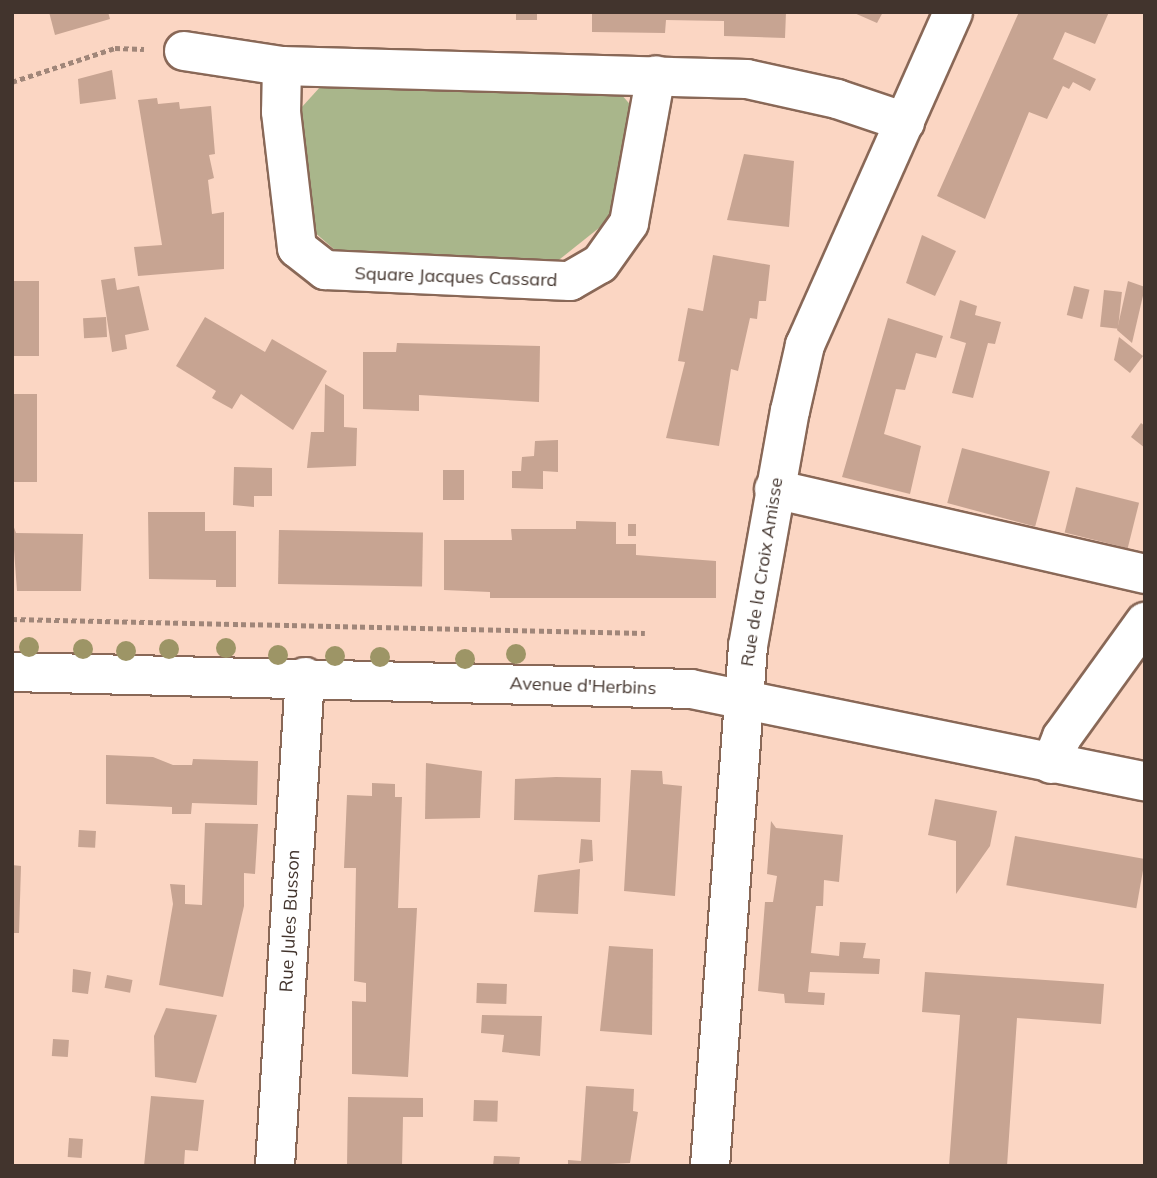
<!DOCTYPE html>
<style>
body{margin:0}
#map{position:relative;width:1157px;height:1178px;overflow:hidden;background:#fbd6c3;font-family:Mulish,sans-serif}
div>[style]{position:absolute}
.green>*{inset:0;background:#a9b68b}
.building>*{inset:0;background:#c7a492;transform-origin:0 0}
.path>*{height:4.5px;margin-top:-2.25px;transform-origin:0;background:repeating-linear-gradient(90deg,#a08679 0 5px,transparent 0 8.5px)}
.roads{filter:drop-shadow(2px 0 #896857) drop-shadow(-2px 0 #896857) drop-shadow(0 2px #896857) drop-shadow(0 -2px #896857)}
.minor>*{height:38px;margin:-19px;padding:0 19px;transform-origin:19px;border-radius:19px;background:#fff}
.trees>*{width:20px;height:20px;margin:-10px;border-radius:50%;background:#9d9566}
span{translate:-50% -50%;white-space:nowrap;text-align:center;line-height:1.15;-webkit-text-stroke:5px #fff;paint-order:stroke}
.street-label{font-size:18px;color:#42342d}
.frame{position:absolute;inset:0;border:14px solid #42342d;pointer-events:none}
</style>
<div id="map">
<div class="green">
<div style="clip-path:polygon(321px 86px,620px 93px,635px 110px,614px 216px,555px 263px,343px 257px,313px 231px,301px 108px)"></div>
</div>
<div class="building">
<div style="clip-path:polygon(49px 12px,108px 12px,110px 19px,55px 35px)"></div>
<div style="left:516px;top:12px;width:21px;height:8px"></div>
<div style="clip-path:polygon(592px 12px,786px 12px,785px 38px,724px 36px,724px 21px,666px 20px,665px 33px,592px 32px)"></div>
<div style="clip-path:polygon(852px 12px,883px 12px,877px 23px)"></div>
<div style="clip-path:polygon(1019px 12px,1109px 12px,1095px 44px,1065px 32px,1053px 59px,1096px 79px,1090px 91px,1073px 82px,1069px 89px,1063px 86px,1047px 119px,1029px 112px,985px 219px,937px 196px)"></div>
<div style="clip-path:polygon(112px 70px,116px 99px,80px 104px,78px 79px)"></div>
<div style="clip-path:polygon(157px 98px,158px 104px,179px 102px,180px 109px,211px 106px,215px 154px,209px 155px,214px 178px,208px 180px,212px 214px,224px 212px,224px 269px,138px 276px,134px 247px,162px 245px,138px 100px)"></div>
<div style="clip-path:polygon(744px 154px,794px 161px,789px 227px,727px 220px)"></div>
<div style="clip-path:polygon(922px 235px,956px 251px,935px 296px,906px 283px)"></div>
<div style="clip-path:polygon(713px 255px,770px 265px,766px 301px,759px 301px,757px 319px,750px 318px,738px 371px,731px 369px,719px 446px,666px 438px,685px 362px,678px 361px,688px 308px,703px 311px)"></div>
<div style="clip-path:polygon(115px 278px,117px 290px,139px 286px,149px 330px,125px 335px,127px 349px,112px 352px,101px 280px)"></div>
<div style="left:12px;top:281px;width:27px;height:75px"></div>
<div style="clip-path:polygon(1128px 281px,1145px 287px,1132px 343px,1117px 330px)"></div>
<div style="left:1074px;top:286px;width:16px;height:30px;rotate:14deg"></div>
<div style="left:1104px;top:290px;width:18px;height:37px;rotate:6deg"></div>
<div style="clip-path:polygon(960px 300px,977px 306px,975px 315px,1001px 322px,995px 344px,988px 343px,973px 398px,952px 393px,966px 343px,950px 338px)"></div>
<div style="left:106px;top:317px;width:20px;height:23px;rotate:87deg"></div>
<div style="clip-path:polygon(205px 317px,265px 352px,272px 339px,327px 371px,293px 430px,241px 394px,232px 409px,212px 398px,216px 391px,176px 366px)"></div>
<div style="clip-path:polygon(888px 318px,943px 336px,936px 358px,916px 353px,905px 390px,896px 389px,884px 434px,921px 446px,910px 494px,842px 477px)"></div>
<div style="clip-path:polygon(1119px 337px,1143px 356px,1130px 373px,1114px 360px)"></div>
<div style="clip-path:polygon(397px 343px,540px 346px,539px 402px,419px 395px,419px 411px,363px 409px,363px 352px,396px 352px)"></div>
<div style="clip-path:polygon(325px 384px,344px 395px,344px 427px,357px 428px,356px 466px,307px 468px,311px 432px,324px 432px)"></div>
<div style="left:12px;top:394px;width:25px;height:88px"></div>
<div style="clip-path:polygon(1141px 423px,1145px 426px,1145px 448px,1131px 437px)"></div>
<div style="clip-path:polygon(558px 440px,558px 472px,543px 471px,543px 489px,512px 488px,512px 471px,521px 471px,522px 457px,534px 456px,535px 441px)"></div>
<div style="left:962px;top:448px;width:91px;height:57px;rotate:15deg"></div>
<div style="clip-path:polygon(234px 467px,272px 468px,272px 496px,254px 496px,254px 507px,233px 505px)"></div>
<div style="left:443px;top:470px;width:21px;height:30px"></div>
<div style="left:1076px;top:487px;width:65px;height:47px;rotate:14deg"></div>
<div style="clip-path:polygon(148px 512px,205px 512px,205px 531px,236px 531px,236px 587px,216px 587px,216px 580px,149px 579px)"></div>
<div style="clip-path:polygon(576px 521px,616px 522px,616px 544px,636px 544px,636px 555px,716px 561px,716px 598px,490px 598px,490px 592px,444px 590px,444px 540px,512px 540px,511px 529px,576px 529px)"></div>
<div style="clip-path:polygon(12px 522px,16px 533px,83px 534px,81px 591px,17px 591px)"></div>
<div style="left:628px;top:524px;width:8px;height:12px"></div>
<div style="left:279px;top:530px;width:144px;height:54px;rotate:1deg"></div>
<div style="clip-path:polygon(106px 755px,153px 757px,173px 765px,192px 765px,193px 759px,258px 761px,257px 805px,192px 803px,191px 814px,172px 814px,172px 807px,106px 804px)"></div>
<div style="clip-path:polygon(426px 763px,482px 771px,480px 818px,425px 819px)"></div>
<div style="clip-path:polygon(631px 770px,662px 771px,663px 784px,682px 786px,675px 896px,624px 891px)"></div>
<div style="clip-path:polygon(556px 777px,601px 778px,600px 822px,514px 820px,515px 779px)"></div>
<div style="clip-path:polygon(372px 783px,395px 784px,395px 797px,402px 797px,398px 908px,417px 908px,408px 1077px,352px 1074px,352px 1001px,366px 1002px,366px 983px,354px 981px,356px 868px,344px 868px,347px 795px,372px 796px)"></div>
<div style="clip-path:polygon(935px 799px,997px 811px,990px 846px,956px 894px,956px 841px,928px 835px)"></div>
<div style="clip-path:polygon(771px 821px,776px 828px,843px 835px,839px 882px,824px 880px,823px 906px,816px 906px,811px 953px,839px 956px,840px 942px,866px 943px,863px 958px,880px 959px,879px 974px,810px 972px,808px 992px,825px 993px,824px 1005px,785px 1003px,784px 994px,758px 991px,765px 902px,773px 902px,777px 876px,767px 874px)"></div>
<div style="clip-path:polygon(205px 823px,258px 824px,255px 874px,244px 873px,244px 906px,223px 997px,159px 985px,173px 904px,170px 884px,185px 885px,185px 904px,202px 905px)"></div>
<div style="left:79px;top:830px;width:17px;height:17px;rotate:3deg"></div>
<div style="left:1015px;top:836px;width:132px;height:50px;rotate:10deg"></div>
<div style="clip-path:polygon(581px 839px,592px 840px,593px 861px,579px 863px)"></div>
<div style="clip-path:polygon(12px 865px,21px 866px,19px 933px,12px 933px)"></div>
<div style="clip-path:polygon(580px 869px,578px 914px,534px 912px,538px 875px)"></div>
<div style="clip-path:polygon(609px 946px,653px 949px,652px 1035px,600px 1031px)"></div>
<div style="clip-path:polygon(73px 969px,91px 972px,88px 994px,72px 992px)"></div>
<div style="clip-path:polygon(925px 972px,1104px 984px,1101px 1024px,1017px 1018px,1007px 1166px,949px 1166px,960px 1015px,922px 1012px)"></div>
<div style="left:107px;top:975px;width:26px;height:13px;rotate:11deg"></div>
<div style="left:477px;top:983px;width:30px;height:20px;rotate:2deg"></div>
<div style="clip-path:polygon(166px 1008px,217px 1015px,196px 1083px,155px 1077px,154px 1036px)"></div>
<div style="clip-path:polygon(482px 1015px,542px 1016px,540px 1056px,502px 1052px,504px 1035px,481px 1033px)"></div>
<div style="left:53px;top:1039px;width:16px;height:17px;rotate:4deg"></div>
<div style="clip-path:polygon(586px 1086px,634px 1089px,633px 1111px,638px 1112px,630px 1163px,568px 1166px,568px 1160px,581px 1161px)"></div>
<div style="clip-path:polygon(151px 1096px,204px 1100px,198px 1151px,185px 1150px,184px 1166px,144px 1166px)"></div>
<div style="clip-path:polygon(348px 1097px,423px 1098px,423px 1117px,403px 1117px,402px 1166px,347px 1166px)"></div>
<div style="left:474px;top:1100px;width:24px;height:21px;rotate:2deg"></div>
<div style="left:69px;top:1138px;width:14px;height:19px;rotate:4deg"></div>
<div style="clip-path:polygon(494px 1156px,520px 1157px,519px 1166px,493px 1166px)"></div>
</div>
<div class="path">
<div style="left:12px;top:82px;width:108px;rotate:-18.3deg"></div>
<div style="left:115px;top:48px;width:29px;rotate:2deg"></div>
<div style="left:12px;top:619px;width:633px;rotate:1.27deg"></div>
</div>
<div class="roads">
<div class="minor">
<div style="left:184px;top:51px;width:99px;rotate:8.7deg"></div>
<div style="left:282px;top:66px;width:465px;rotate:1.6deg"></div>
<div style="left:747px;top:79px;width:92px;rotate:12.5deg"></div>
<div style="left:837px;top:99px;width:72px;rotate:18.7deg"></div>
<div style="left:282px;top:66px;width:46px;rotate:91.2deg"></div>
<div style="left:281px;top:112px;width:137px;rotate:83.3deg"></div>
<div style="left:297px;top:248px;width:36px;rotate:38deg"></div>
<div style="left:325px;top:270px;width:245px;rotate:2.6deg"></div>
<div style="left:570px;top:281px;width:34px;rotate:-30deg"></div>
<div style="left:600px;top:264px;width:50px;rotate:-54.7deg"></div>
<div style="left:629px;top:223px;width:150px;rotate:-79.7deg"></div>
<div style="left:774px;top:489px;width:381px;rotate:12.9deg"></div>
<div style="left:12px;top:672px;width:679px;rotate:1.43deg"></div>
<div style="left:691px;top:689px;width:463px;rotate:11.5deg"></div>
<div style="left:1051px;top:764px;width:29px;rotate:-68deg"></div>
<div style="left:1062px;top:737px;width:142px;rotate:-54.2deg"></div>
<div style="left:275px;top:1166px;width:490px;rotate:-86.5deg"></div>
<div style="left:710px;top:1166px;width:521px;rotate:-85.82deg"></div>
<div style="left:748px;top:646px;width:239px;rotate:-79.9deg"></div>
<div style="left:790px;top:411px;width:68px;rotate:-77.2deg"></div>
<div style="left:805px;top:345px;width:364px;rotate:-66deg"></div>
</div>
</div>
<div class="trees">
<div style="left:29px;top:647px"></div>
<div style="left:226px;top:648px"></div>
<div style="left:83px;top:649px"></div>
<div style="left:169px;top:649px"></div>
<div style="left:126px;top:651px"></div>
<div style="left:516px;top:654px"></div>
<div style="left:278px;top:655px"></div>
<div style="left:335px;top:656px"></div>
<div style="left:380px;top:657px"></div>
<div style="left:465px;top:659px"></div>
</div>
<div class="street-label">
<span style="left:456px;top:277px;rotate:2deg">Square Jacques Cassard</span>
<span style="left:762px;top:572px;rotate:-81deg">Rue de la Croix Amisse</span>
<span style="left:583px;top:686px;rotate:2deg">Avenue d'Herbins</span>
<span style="left:290px;top:921px;rotate:-87deg">Rue Jules Busson</span>
</div>
<div class="frame"></div>
</div>
